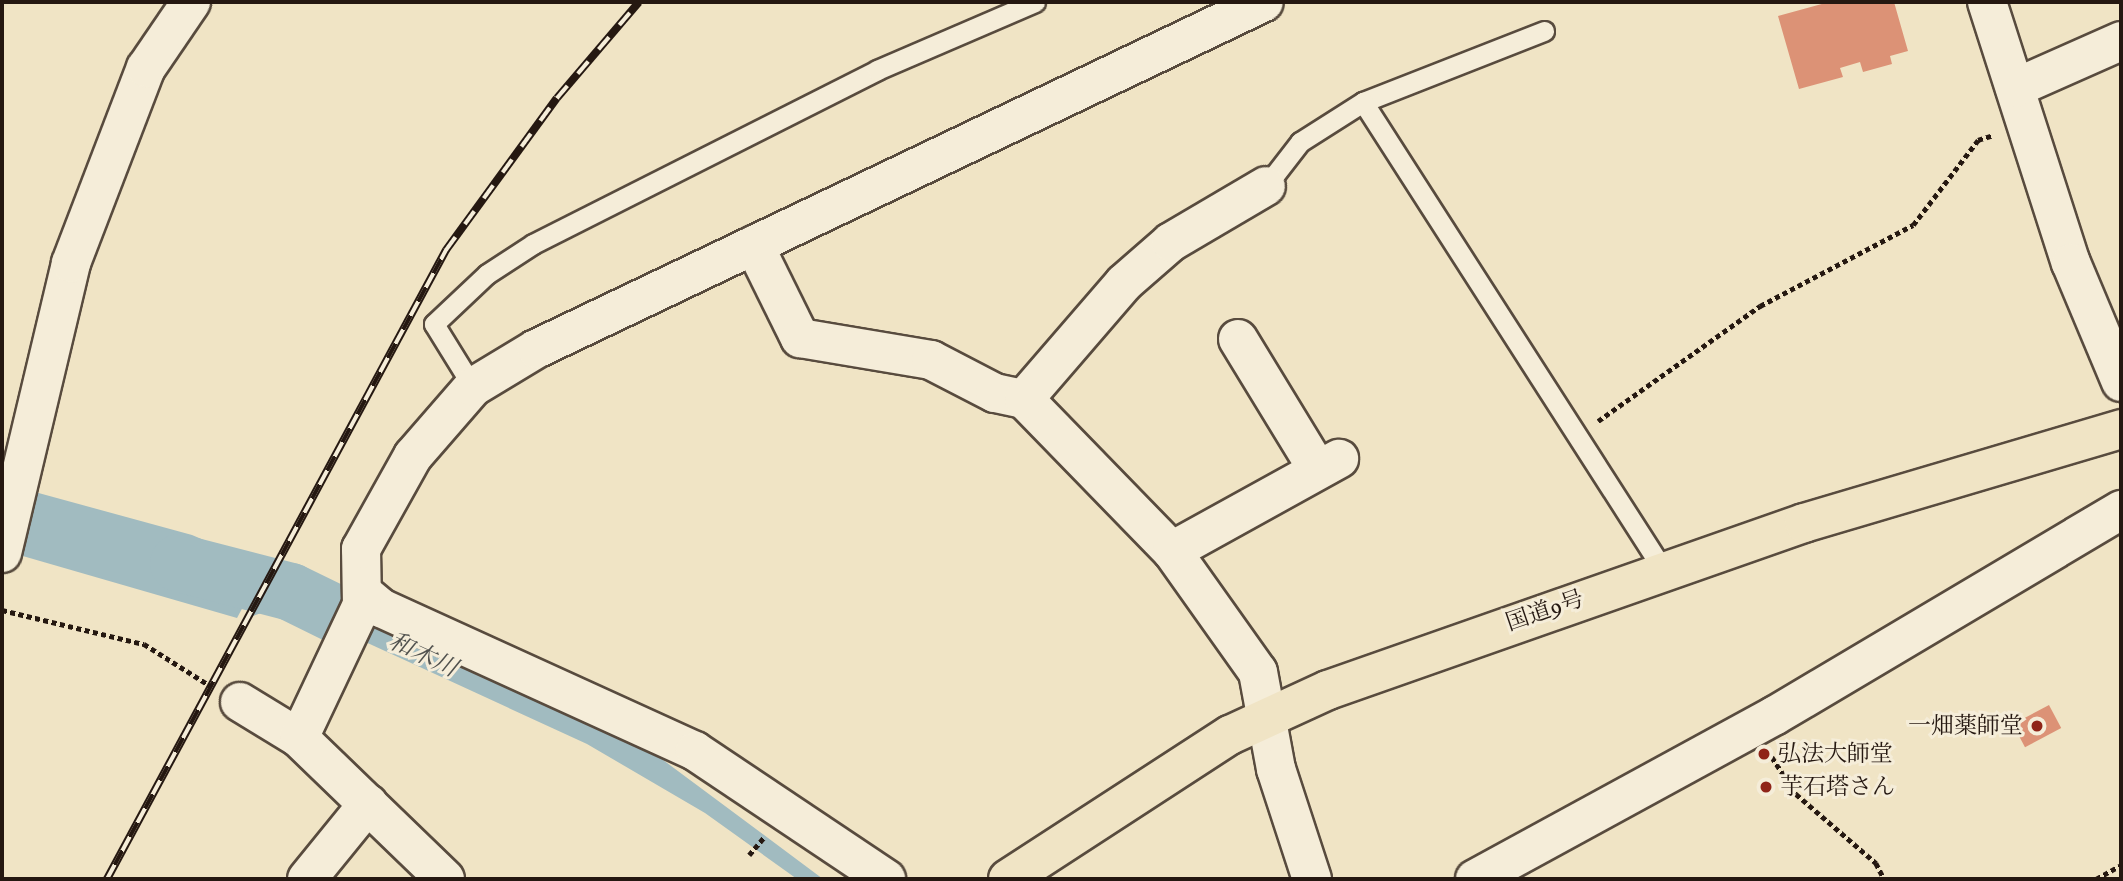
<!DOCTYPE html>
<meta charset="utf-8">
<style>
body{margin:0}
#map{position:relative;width:2123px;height:881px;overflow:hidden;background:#f0e4c5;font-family:"IM FELL Double Pica","Noto Serif JP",serif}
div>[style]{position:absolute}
.water>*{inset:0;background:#a1bbc0}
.river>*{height:58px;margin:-29px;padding:0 29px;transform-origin:29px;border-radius:29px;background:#a1bbc0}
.building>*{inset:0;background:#dc9276;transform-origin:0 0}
.path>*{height:4.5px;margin-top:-2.25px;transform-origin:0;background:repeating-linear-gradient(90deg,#251811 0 5px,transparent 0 8.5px)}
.roads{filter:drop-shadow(2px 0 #584b3e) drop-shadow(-2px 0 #584b3e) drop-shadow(0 2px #584b3e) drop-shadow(0 -2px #584b3e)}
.lane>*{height:19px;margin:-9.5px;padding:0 9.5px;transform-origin:9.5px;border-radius:9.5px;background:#f5edd9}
.street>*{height:38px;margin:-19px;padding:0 19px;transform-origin:19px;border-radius:19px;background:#f5edd9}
.secondary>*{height:38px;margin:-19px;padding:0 19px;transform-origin:19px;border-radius:19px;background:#f5edd9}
.highway>*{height:38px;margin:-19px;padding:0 19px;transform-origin:19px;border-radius:19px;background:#f0e4c5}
.rail>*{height:8px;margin-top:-4px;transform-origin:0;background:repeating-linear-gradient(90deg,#f5edd9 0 16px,#251811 0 32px);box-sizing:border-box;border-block:2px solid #251811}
.dots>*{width:19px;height:19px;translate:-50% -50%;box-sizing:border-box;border:4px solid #f5edd9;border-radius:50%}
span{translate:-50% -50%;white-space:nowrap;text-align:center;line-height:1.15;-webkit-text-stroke:6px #f5edd9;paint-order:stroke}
.street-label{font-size:23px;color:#251811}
.poi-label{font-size:23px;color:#251811}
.right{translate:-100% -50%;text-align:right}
.left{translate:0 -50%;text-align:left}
.water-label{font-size:24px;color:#50514e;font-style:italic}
.frame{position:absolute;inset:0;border:4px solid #251811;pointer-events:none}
</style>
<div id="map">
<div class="water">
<div style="clip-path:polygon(2px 483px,192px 535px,265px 566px,237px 618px,2px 550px)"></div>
<div style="clip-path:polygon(274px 569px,651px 751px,823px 879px,797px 879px,705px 813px,587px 744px,285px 605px,247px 618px)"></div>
</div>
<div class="river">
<div style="left:179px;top:563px;width:116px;rotate:14.5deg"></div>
<div style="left:291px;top:592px;width:52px;rotate:26.1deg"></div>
</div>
<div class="building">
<div style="clip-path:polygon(1829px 2px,1894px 2px,1908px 51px,1890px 56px,1892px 64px,1863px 72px,1860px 62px,1840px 68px,1843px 77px,1799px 89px,1778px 16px)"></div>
<div style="left:2049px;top:705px;width:26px;height:41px;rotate:62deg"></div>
</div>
<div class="path">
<div style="left:1598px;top:421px;width:199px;rotate:-35.4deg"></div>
<div style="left:1760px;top:306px;width:173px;rotate:-27.9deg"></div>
<div style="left:1913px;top:225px;width:107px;rotate:-52.6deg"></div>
<div style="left:1978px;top:140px;width:16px;rotate:-18deg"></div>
<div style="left:2px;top:610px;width:146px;rotate:13.5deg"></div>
<div style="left:144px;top:644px;width:80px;rotate:32.3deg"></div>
<div style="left:1772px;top:757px;width:44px;rotate:57deg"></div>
<div style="left:1796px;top:794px;width:106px;rotate:40.8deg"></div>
<div style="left:1876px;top:863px;width:18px;rotate:63deg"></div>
<div style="left:749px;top:855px;width:23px;rotate:-50deg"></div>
<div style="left:2096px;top:879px;width:29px;rotate:-29deg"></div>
</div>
<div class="roads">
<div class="lane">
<div style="left:1544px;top:31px;width:194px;rotate:158.6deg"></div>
<div style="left:1363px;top:102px;width:557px;rotate:57.31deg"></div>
<div style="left:1266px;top:186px;width:56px;rotate:-52.3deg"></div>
<div style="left:1300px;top:142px;width:75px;rotate:-32.4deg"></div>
<div style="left:473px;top:387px;width:74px;rotate:-121.8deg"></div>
<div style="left:434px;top:324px;width:73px;rotate:-43.3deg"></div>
<div style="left:487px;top:274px;width:55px;rotate:-33.1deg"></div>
<div style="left:533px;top:244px;width:386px;rotate:-26.8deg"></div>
<div style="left:877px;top:70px;width:172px;rotate:-23.3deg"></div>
</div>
<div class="street">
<div style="left:1987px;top:2px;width:274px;rotate:72.2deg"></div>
<div style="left:2071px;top:263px;width:129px;rotate:67.2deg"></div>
<div style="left:2015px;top:88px;width:116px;rotate:-23.9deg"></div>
<div style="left:754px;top:245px;width:104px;rotate:63.7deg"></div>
<div style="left:800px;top:338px;width:133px;rotate:9.5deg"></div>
<div style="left:931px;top:360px;width:72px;rotate:27.3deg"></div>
<div style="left:995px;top:393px;width:30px;rotate:12deg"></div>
<div style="left:1024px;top:399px;width:212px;rotate:45.8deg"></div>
<div style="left:1172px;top:551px;width:148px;rotate:54.6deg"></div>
<div style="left:1258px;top:672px;width:99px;rotate:79.5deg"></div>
<div style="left:1276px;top:769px;width:116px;rotate:71.9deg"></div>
<div style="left:1238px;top:339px;width:153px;rotate:58.6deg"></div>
<div style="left:1024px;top:399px;width:153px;rotate:-49.2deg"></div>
<div style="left:1124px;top:283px;width:62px;rotate:-41.1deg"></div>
<div style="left:1171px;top:242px;width:110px;rotate:-30.5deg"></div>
<div style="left:1172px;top:551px;width:191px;rotate:-28.9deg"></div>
<div style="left:362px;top:592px;width:25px;rotate:40deg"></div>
<div style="left:381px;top:608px;width:345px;rotate:24.5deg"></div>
<div style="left:695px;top:751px;width:230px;rotate:33.8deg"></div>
<div style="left:240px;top:702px;width:69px;rotate:31.4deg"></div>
<div style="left:299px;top:738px;width:203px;rotate:44deg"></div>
<div style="left:299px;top:738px;width:147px;rotate:-64.7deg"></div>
<div style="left:362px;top:605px;width:56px;rotate:-91deg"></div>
<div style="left:361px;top:549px;width:107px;rotate:-60.8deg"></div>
<div style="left:413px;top:456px;width:91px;rotate:-49deg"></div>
<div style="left:473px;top:387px;width:74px;rotate:-31.1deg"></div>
<div style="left:536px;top:349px;width:806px;rotate:-25.48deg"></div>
<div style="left:307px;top:879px;width:97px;rotate:-50.9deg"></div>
<div style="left:1475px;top:879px;width:341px;rotate:-28.6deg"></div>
<div style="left:1774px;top:716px;width:404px;rotate:-30.7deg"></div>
</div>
<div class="secondary">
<div style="left:2px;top:553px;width:298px;rotate:-76.6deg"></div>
<div style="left:71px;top:263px;width:209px;rotate:-69deg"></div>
<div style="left:146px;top:68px;width:80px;rotate:-55.7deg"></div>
</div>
<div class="highway">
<div style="left:1008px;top:879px;width:265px;rotate:-33deg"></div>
<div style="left:1230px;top:735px;width:108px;rotate:-24.7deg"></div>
<div style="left:1328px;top:690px;width:504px;rotate:-19.33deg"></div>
<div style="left:1804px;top:523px;width:331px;rotate:-16.5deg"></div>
</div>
</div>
<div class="rail">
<div style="left:107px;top:879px;width:715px;rotate:-61.68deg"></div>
<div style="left:446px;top:250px;width:188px;rotate:-53.9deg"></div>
<div style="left:557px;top:98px;width:126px;rotate:-49.5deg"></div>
</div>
<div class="dots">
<div style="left:2037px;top:726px;background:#8f2418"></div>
<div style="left:1764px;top:754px;background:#8f2418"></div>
<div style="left:1766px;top:787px;background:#8f2418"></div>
</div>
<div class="street-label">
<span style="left:1545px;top:611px;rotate:-19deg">国道9号</span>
</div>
<div class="poi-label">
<span class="right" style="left:2023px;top:726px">一畑薬師堂</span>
<span class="left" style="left:1778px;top:754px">弘法大師堂</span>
<span class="left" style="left:1780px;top:787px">芋石塔さん</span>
</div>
<div class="water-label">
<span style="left:423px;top:655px;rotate:25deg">和木川</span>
</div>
<div class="frame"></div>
</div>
